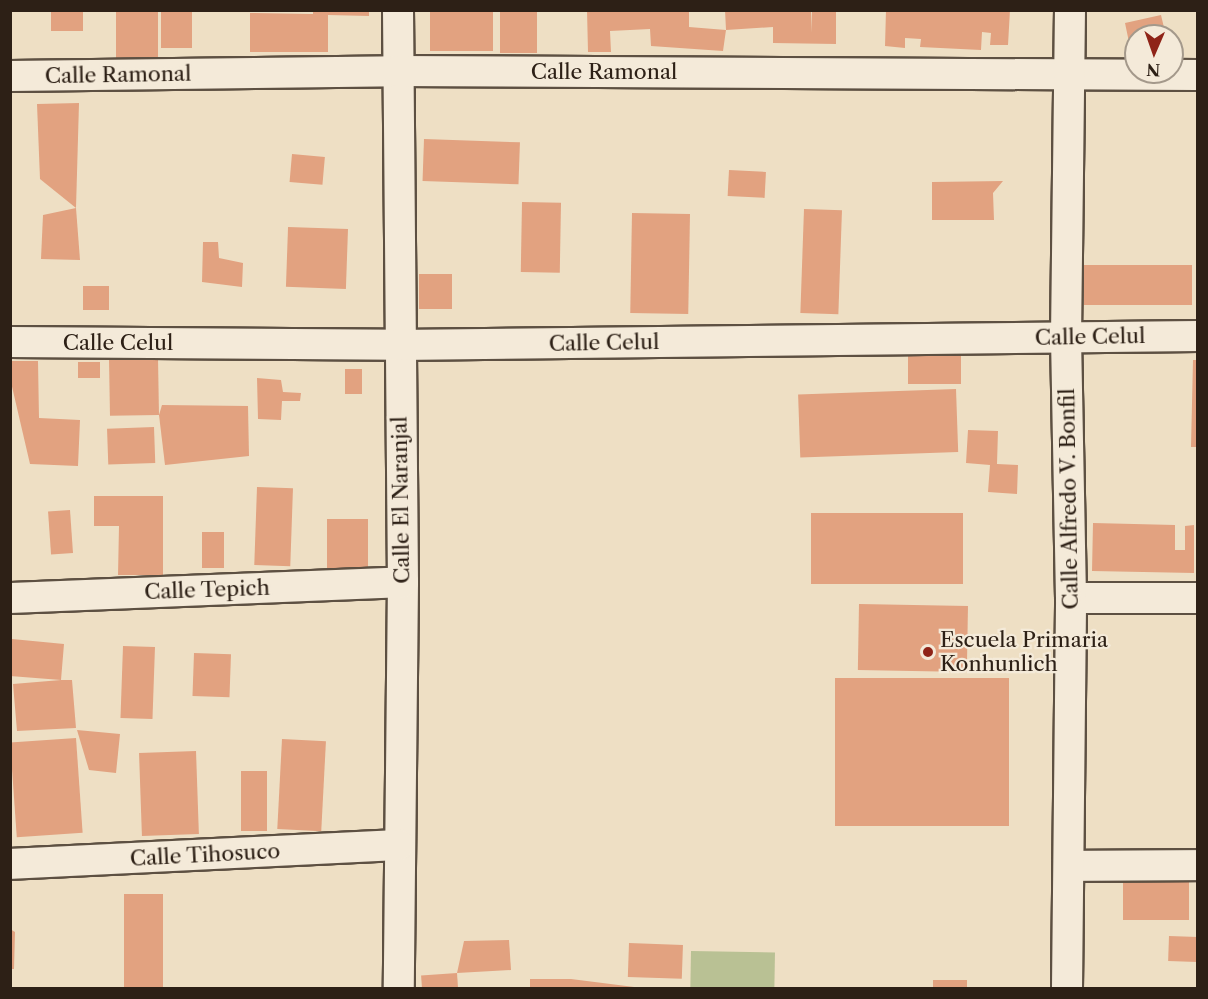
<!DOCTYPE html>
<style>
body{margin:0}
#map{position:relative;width:1208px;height:999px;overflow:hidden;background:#eedfc4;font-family:"Libre Caslon Text",serif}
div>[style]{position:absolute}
.green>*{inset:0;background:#b9c194;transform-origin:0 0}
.building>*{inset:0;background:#e2a280;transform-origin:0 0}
.roads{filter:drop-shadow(2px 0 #5d5042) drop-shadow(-2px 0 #5d5042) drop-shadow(0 2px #5d5042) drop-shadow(0 -2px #5d5042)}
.minor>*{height:30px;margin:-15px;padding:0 15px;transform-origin:15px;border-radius:15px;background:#f4ead9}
.dots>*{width:16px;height:16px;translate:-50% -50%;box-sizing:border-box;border:3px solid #f4ead9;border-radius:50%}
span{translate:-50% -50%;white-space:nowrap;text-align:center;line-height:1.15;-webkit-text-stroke:4.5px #f4ead9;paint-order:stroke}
.street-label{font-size:21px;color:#2d2016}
.poi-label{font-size:21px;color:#2d2016}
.left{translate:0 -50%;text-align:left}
.frame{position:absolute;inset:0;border:12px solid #2d2016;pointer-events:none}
.north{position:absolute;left:1124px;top:24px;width:60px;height:60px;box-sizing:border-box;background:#f4ead9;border:2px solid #a4998b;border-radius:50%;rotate:182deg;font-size:16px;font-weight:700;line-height:24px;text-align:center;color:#2d2016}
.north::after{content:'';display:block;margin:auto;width:21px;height:27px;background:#8f2418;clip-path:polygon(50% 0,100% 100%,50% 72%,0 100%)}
</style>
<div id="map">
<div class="green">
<div style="left:691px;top:951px;width:84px;height:37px;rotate:1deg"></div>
</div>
<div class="building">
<div style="left:51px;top:10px;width:32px;height:21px"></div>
<div style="left:116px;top:10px;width:42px;height:49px"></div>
<div style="left:161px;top:10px;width:31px;height:38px"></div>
<div style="clip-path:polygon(313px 10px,369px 10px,369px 16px,328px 15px,328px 52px,250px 52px,250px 13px,313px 14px)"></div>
<div style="left:430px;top:10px;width:63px;height:41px"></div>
<div style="left:500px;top:10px;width:37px;height:43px"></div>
<div style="clip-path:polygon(587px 10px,689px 10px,689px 27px,726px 30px,723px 51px,651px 46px,650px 29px,610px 31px,611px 52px,588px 52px)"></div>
<div style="clip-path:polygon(725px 10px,811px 10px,811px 33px,812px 10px,836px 10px,836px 44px,773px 43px,773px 27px,726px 30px)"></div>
<div style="clip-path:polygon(886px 10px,1010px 10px,1008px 45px,990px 45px,991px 33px,982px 32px,981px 50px,920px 47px,921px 39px,905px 38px,905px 48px,885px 46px)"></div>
<div style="clip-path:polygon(1161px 15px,1166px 36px,1136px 36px,1136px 46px,1130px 47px,1125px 23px)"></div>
<div style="clip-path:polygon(79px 103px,76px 208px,40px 179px,37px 104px)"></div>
<div style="left:424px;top:139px;width:96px;height:42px;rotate:2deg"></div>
<div style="left:292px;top:154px;width:33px;height:28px;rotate:5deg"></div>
<div style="left:729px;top:170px;width:37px;height:26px;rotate:3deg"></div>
<div style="clip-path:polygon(1003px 181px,993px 193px,994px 220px,932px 220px,932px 182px)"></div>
<div style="left:522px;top:202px;width:39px;height:70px;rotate:1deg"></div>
<div style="clip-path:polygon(76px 208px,80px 260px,41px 259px,43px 215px)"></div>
<div style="left:804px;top:209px;width:38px;height:104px;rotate:2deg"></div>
<div style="left:632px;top:213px;width:58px;height:100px;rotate:1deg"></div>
<div style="left:348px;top:229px;width:60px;height:60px;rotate:92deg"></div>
<div style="clip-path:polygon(203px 242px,218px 242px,219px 258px,243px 263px,242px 287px,202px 282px)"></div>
<div style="left:1084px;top:265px;width:108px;height:40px"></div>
<div style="left:419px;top:274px;width:33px;height:35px"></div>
<div style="left:83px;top:286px;width:26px;height:24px"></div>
<div style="left:908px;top:353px;width:53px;height:31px"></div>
<div style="left:158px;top:358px;width:57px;height:49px;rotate:89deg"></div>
<div style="clip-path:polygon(1193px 360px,1198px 360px,1198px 447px,1191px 447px)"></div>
<div style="clip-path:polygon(10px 361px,38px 361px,39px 418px,80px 420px,78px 466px,30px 464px,10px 378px)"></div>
<div style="left:78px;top:362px;width:22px;height:16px"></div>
<div style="left:345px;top:369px;width:17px;height:25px"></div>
<div style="clip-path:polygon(257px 378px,281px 380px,283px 392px,301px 393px,300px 401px,282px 401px,281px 420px,258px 419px)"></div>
<div style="left:956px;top:389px;width:63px;height:158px;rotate:88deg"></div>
<div style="clip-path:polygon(162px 405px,248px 406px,249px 456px,165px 465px,159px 415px)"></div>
<div style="left:154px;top:427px;width:36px;height:47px;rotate:88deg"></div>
<div style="clip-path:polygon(968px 430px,998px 431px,997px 464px,1018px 465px,1017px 494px,988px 492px,990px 465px,966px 463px)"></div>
<div style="left:257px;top:487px;width:36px;height:78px;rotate:2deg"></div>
<div style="clip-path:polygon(94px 496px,163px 496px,163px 575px,118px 575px,119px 526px,94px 526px)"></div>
<div style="left:70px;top:510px;width:43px;height:22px;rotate:86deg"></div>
<div style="left:963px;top:513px;width:71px;height:152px;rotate:90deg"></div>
<div style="left:327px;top:519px;width:41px;height:53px"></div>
<div style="clip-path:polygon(1093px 523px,1175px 525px,1175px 550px,1185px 550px,1185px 526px,1194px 525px,1194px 573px,1092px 571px)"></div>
<div style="left:224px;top:532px;width:36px;height:22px;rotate:90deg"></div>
<div style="left:859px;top:604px;width:109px;height:66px;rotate:1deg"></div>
<div style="clip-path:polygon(12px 639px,64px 644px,61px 680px,72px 680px,76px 728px,17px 731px,13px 684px,61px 680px,10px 676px)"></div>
<div style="left:123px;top:646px;width:32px;height:72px;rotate:2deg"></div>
<div style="left:194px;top:653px;width:37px;height:43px;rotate:2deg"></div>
<div style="left:835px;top:678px;width:174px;height:148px"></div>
<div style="clip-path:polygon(77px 730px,120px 734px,116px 773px,89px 770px)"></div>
<div style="left:76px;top:738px;width:95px;height:66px;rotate:86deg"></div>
<div style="left:282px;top:739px;width:44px;height:90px;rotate:3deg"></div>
<div style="left:196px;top:751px;width:83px;height:57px;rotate:88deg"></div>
<div style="left:241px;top:771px;width:26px;height:60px"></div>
<div style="left:1123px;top:879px;width:66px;height:41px"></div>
<div style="left:124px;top:894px;width:39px;height:94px"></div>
<div style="clip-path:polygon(10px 929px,15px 932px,14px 969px,10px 969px)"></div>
<div style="left:1169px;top:936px;width:29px;height:25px;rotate:2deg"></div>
<div style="clip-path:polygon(509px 940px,511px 970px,457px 973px,464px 941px)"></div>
<div style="left:629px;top:943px;width:54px;height:34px;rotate:2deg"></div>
<div style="left:457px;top:973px;width:15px;height:36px;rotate:86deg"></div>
<div style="clip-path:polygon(530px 979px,571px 979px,642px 988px,530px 988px)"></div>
<div style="left:933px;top:980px;width:34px;height:8px"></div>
</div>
<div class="roads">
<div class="minor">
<div style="left:398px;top:10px;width:572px;rotate:89.5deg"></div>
<div style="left:403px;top:582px;width:406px;rotate:90.6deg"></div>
<div style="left:10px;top:76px;width:388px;rotate:-0.7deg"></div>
<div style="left:398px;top:71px;width:800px;rotate:0.29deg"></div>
<div style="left:10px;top:342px;width:388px;rotate:0.4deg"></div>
<div style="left:398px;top:345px;width:800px;rotate:-0.64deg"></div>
<div style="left:10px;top:598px;width:393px;rotate:-2.3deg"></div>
<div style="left:1071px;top:598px;width:127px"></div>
<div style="left:10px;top:864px;width:389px;rotate:-2.8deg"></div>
<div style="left:1070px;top:866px;width:128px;rotate:-0.4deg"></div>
<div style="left:1067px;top:988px;width:390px;rotate:-89.4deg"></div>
<div style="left:1071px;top:598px;width:261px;rotate:-91.1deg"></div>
<div style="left:1066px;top:337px;width:327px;rotate:-89.3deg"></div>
</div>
</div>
<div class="dots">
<div style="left:928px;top:652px;background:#8f2418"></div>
</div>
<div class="street-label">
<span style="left:604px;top:72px">Calle Ramonal</span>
<span style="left:118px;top:75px;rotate:-1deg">Calle Ramonal</span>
<span style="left:1090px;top:337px;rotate:-1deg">Calle Celul</span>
<span style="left:118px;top:343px">Calle Celul</span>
<span style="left:604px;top:343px;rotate:-1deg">Calle Celul</span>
<span style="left:1069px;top:499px;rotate:-91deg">Calle Alfredo V. Bonfil</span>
<span style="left:401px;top:500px;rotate:-91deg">Calle El Naranjal</span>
<span style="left:207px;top:590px;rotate:-2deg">Calle Tepich</span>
<span style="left:205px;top:855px;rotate:-3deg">Calle Tihosuco</span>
</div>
<div class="poi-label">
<span class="left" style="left:940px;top:652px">Escuela Primaria<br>Konhunlich</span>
</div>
<div class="frame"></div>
<div class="north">N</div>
</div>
